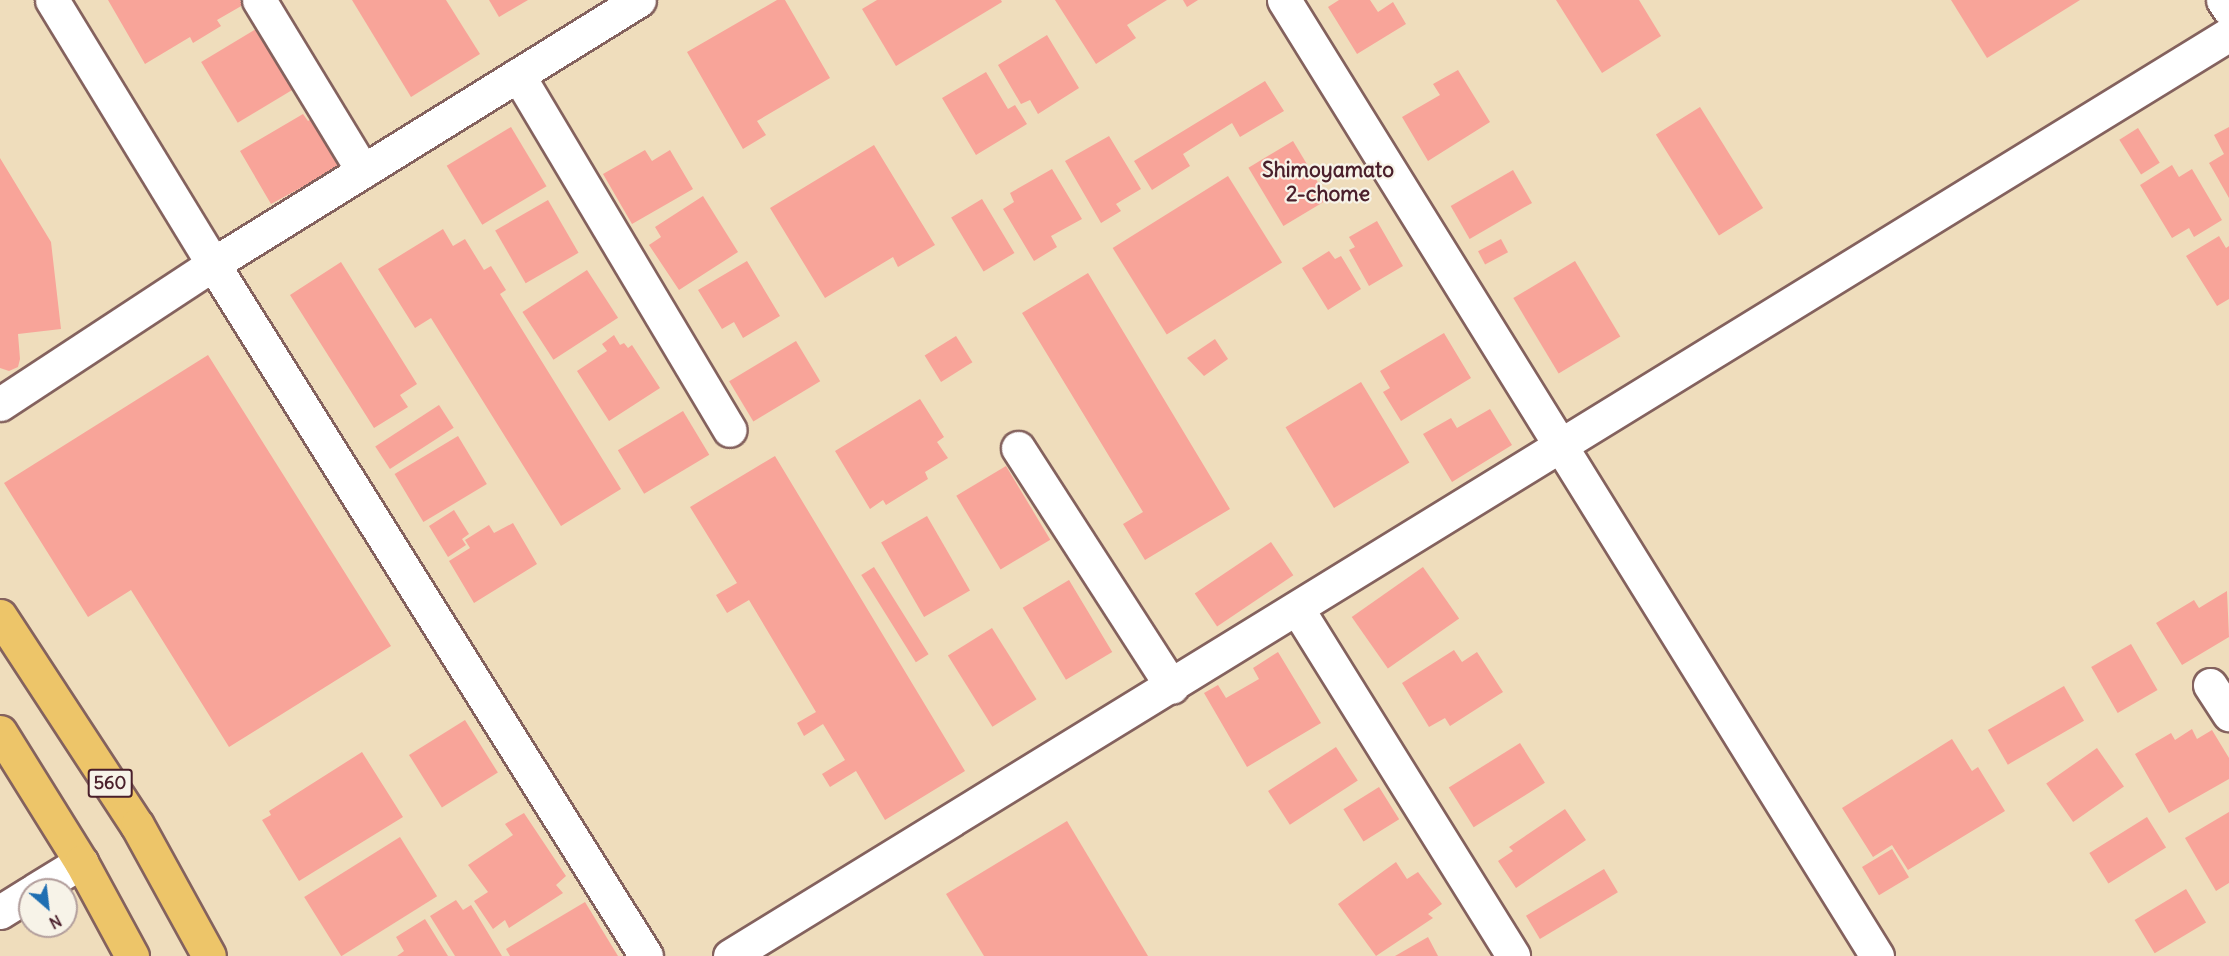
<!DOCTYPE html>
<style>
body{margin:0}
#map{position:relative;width:2229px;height:956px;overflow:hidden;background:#efddbc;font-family:Delius,sans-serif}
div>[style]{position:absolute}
.building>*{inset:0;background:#f8a499;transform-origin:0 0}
.roads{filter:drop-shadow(2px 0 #84625e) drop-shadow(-2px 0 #84625e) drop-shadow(0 2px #84625e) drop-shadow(0 -2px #84625e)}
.minor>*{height:33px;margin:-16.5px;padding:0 16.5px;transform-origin:16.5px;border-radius:16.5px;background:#fff}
.major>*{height:33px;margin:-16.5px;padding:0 16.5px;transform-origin:16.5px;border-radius:16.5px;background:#edc569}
span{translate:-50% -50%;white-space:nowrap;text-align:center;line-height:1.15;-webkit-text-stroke:4.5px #f7f3e8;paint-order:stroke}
.shield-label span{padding:2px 4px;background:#f7f3e8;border:2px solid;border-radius:4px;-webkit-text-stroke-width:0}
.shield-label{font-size:18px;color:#4a1f2b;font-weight:700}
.neighbourhood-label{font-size:21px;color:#4a1f2b;font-weight:700}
.north{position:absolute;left:18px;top:878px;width:60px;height:60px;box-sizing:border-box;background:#f7f3e8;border:2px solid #b29e9c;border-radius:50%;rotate:152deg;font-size:16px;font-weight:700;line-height:24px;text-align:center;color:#4a1f2b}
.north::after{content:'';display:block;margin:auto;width:21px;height:27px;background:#1f6fb2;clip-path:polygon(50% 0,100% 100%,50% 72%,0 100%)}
</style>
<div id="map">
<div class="building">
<div style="clip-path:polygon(108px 0,240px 0,243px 5px,217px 20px,221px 26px,193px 43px,190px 37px,145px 64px)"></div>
<div style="clip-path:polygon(352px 0,446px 0,480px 54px,411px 97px)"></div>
<div style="clip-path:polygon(489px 0,528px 0,499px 17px)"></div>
<div style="clip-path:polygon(777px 0,785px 0,830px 78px,757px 121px,766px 135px,743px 149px,687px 52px)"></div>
<div style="clip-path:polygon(877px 0,1001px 0,1002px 2px,896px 66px,862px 9px)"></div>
<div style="clip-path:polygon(1055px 0,1167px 0,1127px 25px,1136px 38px,1096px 64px)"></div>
<div style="clip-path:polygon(1183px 0,1198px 0,1187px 7px)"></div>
<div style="clip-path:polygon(1339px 0,1370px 0,1378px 12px,1393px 2px,1406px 24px,1357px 54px,1328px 7px)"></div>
<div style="clip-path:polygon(1556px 0,1639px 0,1661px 36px,1602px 73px)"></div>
<div style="clip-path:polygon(1951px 0,2080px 0,1987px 58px)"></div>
<div style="left:256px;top:29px;width:71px;height:64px;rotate:59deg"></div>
<div style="clip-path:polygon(1047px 35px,1079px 88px,1038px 114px,1030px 100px,1021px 104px,998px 65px)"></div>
<div style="clip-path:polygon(1458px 70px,1490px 122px,1428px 161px,1402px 117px,1440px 95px,1433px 84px)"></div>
<div style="clip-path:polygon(986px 72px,1008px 109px,1015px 105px,1027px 124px,976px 155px,942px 98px)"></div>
<div style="clip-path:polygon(1265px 81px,1284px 111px,1240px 137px,1232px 123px,1183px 154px,1190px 166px,1152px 190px,1134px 161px)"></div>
<div style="left:1700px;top:107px;width:119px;height:52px;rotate:58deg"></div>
<div style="clip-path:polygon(303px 114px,308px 121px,313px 118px,341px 166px,271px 204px,240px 151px)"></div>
<div style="left:511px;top:127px;width:69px;height:75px;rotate:59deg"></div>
<div style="clip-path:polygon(2229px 127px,2229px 198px,2209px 163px,2224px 154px,2214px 135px)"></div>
<div style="left:2138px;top:128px;width:41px;height:22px;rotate:58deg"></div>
<div style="clip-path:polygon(1109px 136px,1141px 189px,1116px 204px,1121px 211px,1101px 223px,1065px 161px)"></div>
<div style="left:1293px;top:141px;width:68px;height:52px;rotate:59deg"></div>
<div style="clip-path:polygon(874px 145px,935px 245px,898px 267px,893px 257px,825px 298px,770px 208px)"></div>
<div style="clip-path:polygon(645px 150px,652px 161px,670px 150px,693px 189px,632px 224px,603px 174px)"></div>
<div style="clip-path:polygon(0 158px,51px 242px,61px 329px,18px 334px,20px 359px,18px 367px,9px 371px,0 368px)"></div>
<div style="clip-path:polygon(2172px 165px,2179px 177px,2192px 169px,2222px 220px,2194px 237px,2189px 228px,2172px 238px,2140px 185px)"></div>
<div style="clip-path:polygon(1052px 169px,1082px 219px,1051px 236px,1057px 247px,1034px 261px,1003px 209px,1014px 202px,1010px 193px)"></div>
<div style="left:1513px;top:170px;width:38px;height:72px;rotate:60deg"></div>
<div style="left:1228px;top:176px;width:102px;height:136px;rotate:58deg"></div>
<div style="clip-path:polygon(703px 196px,738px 252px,679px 290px,649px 245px,661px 237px,655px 227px)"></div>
<div style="left:982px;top:199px;width:63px;height:36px;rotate:59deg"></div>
<div style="left:548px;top:200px;width:61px;height:61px;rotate:60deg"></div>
<div style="clip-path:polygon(1377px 221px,1403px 266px,1369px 286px,1349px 250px,1355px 247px,1349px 237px)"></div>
<div style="clip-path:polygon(443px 229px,453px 246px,465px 239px,484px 270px,491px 266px,506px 290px,500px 294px,621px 489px,561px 526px,431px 318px,415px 328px,378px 269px)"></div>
<div style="clip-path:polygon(2219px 236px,2226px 248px,2229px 246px,2229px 299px,2217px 306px,2186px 256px)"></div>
<div style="left:1501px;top:239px;width:15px;height:26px;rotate:62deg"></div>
<div style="clip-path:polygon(1329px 251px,1335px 259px,1341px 256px,1361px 289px,1328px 310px,1302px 268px)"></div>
<div style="clip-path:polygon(747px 261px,780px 316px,743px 338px,734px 322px,722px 329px,698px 290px)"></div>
<div style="left:1575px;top:261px;width:88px;height:72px;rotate:59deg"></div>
<div style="clip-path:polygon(341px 262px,417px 384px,400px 395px,408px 407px,374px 428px,290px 295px)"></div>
<div style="left:587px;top:270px;width:57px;height:77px;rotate:57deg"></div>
<div style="clip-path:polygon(1088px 273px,1230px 509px,1145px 560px,1123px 524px,1143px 512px,1022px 313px)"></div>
<div style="clip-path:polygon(1444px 333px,1471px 378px,1401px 421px,1383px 392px,1390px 388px,1380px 371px)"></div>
<div style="clip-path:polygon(614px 335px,620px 345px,624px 343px,628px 348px,632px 345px,660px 388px,609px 421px,577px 371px,607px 351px,602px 344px)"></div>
<div style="left:956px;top:336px;width:31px;height:37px;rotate:58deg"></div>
<div style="clip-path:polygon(1215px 339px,1228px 359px,1204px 376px,1187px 358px)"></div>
<div style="left:796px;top:341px;width:47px;height:78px;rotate:59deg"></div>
<div style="clip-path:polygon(208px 355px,391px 646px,229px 747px,131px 590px,88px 617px,4px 483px)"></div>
<div style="left:1361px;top:382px;width:94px;height:88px;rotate:59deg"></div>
<div style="clip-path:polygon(920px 399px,944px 437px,937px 442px,948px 458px,925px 472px,928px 479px,886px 505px,883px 500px,870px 509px,835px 451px)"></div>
<div style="left:439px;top:405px;width:27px;height:76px;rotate:57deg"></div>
<div style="clip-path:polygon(1490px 409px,1512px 445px,1452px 482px,1423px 434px,1451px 418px,1457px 428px)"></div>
<div style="left:683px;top:411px;width:51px;height:76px;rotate:59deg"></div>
<div style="left:458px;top:436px;width:56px;height:74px;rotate:59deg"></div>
<div style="clip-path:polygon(775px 456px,965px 771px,885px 820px,856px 771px,830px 787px,822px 774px,845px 760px,823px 724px,804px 736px,797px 723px,816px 712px,749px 600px,727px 613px,716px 595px,737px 583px,690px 507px)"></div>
<div style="left:1006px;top:466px;width:86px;height:58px;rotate:59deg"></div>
<div style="clip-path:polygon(454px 510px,469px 534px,462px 539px,466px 545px,448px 557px,429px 526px)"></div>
<div style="left:927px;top:516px;width:86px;height:53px;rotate:60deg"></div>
<div style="clip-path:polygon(513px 523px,537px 564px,474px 603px,449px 561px,470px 548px,465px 540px,489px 525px,494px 533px)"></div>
<div style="left:1271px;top:542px;width:40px;height:92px;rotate:56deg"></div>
<div style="left:874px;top:567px;width:103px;height:15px;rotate:58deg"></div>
<div style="left:1423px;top:567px;width:63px;height:87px;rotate:55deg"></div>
<div style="left:1069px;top:580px;width:84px;height:54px;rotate:59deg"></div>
<div style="clip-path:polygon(2227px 591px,2229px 637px,2182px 665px,2156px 623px,2194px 600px,2199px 608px)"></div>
<div style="left:992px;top:628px;width:84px;height:52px;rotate:58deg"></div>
<div style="left:2131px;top:644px;width:53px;height:46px;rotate:60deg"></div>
<div style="clip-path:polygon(1454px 650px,1462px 662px,1477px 652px,1503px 692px,1450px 726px,1445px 718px,1429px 727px,1402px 683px)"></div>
<div style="clip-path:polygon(1278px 652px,1321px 723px,1247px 767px,1204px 693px,1218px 685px,1226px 698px,1259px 679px,1253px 668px)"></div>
<div style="left:2064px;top:686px;width:40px;height:88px;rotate:60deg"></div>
<div style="left:465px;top:720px;width:62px;height:66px;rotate:58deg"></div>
<div style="clip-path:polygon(2192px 729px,2197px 739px,2212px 730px,2229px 758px,2229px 779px,2169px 813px,2135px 754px,2171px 733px,2175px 740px)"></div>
<div style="clip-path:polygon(1952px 739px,1972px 771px,1978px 767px,2005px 811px,1908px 870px,1892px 845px,1873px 857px,1842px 808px)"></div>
<div style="left:1520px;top:743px;width:47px;height:84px;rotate:58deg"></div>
<div style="left:1336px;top:747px;width:40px;height:81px;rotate:57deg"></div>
<div style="left:2097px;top:748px;width:47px;height:62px;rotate:55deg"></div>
<div style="clip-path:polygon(362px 752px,403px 817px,299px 881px,262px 820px,271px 815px,269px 811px)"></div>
<div style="left:1379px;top:787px;width:38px;height:42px;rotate:58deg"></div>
<div style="clip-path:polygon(1565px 809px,1586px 840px,1516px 888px,1498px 861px,1513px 851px,1509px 847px)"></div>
<div style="clip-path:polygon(2229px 812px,2229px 883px,2216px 891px,2185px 838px)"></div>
<div style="clip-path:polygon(524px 813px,566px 876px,556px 885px,563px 893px,509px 928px,505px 920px,493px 929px,474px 901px,488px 892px,468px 865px,513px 835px,505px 824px)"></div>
<div style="left:2147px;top:817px;width:36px;height:68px;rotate:58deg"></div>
<div style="clip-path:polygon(1067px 821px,1148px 956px,984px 956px,946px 894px)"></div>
<div style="left:400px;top:837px;width:70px;height:113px;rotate:58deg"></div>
<div style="left:1892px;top:849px;width:33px;height:35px;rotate:59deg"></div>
<div style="clip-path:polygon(1396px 862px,1407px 879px,1418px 872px,1442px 904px,1428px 914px,1433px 918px,1376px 956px,1338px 904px)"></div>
<div style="left:1604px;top:869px;width:27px;height:91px;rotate:59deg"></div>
<div style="left:2186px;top:889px;width:39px;height:60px;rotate:59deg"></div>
<div style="clip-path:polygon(456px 900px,463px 910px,471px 905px,502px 956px,455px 956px,430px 916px)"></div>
<div style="clip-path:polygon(585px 902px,618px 956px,510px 956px,506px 949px)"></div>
<div style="clip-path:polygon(425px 919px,448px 956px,397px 956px,404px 951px,396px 937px)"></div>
<div style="clip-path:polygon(1428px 937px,1438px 956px,1395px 956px)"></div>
</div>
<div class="roads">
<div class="minor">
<div style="left:52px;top:0;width:309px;rotate:58.6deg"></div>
<div style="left:213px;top:264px;width:816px;rotate:57.96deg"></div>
<div style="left:259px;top:0;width:200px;rotate:58.7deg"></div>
<div style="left:1284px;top:0;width:1125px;rotate:58.19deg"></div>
<div style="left:2223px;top:0;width:11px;rotate:56deg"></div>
<div style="left:518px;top:75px;width:413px;rotate:59.2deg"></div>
<div style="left:0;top:404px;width:255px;rotate:-33.3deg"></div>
<div style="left:213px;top:264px;width:501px;rotate:-31.79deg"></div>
<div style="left:1018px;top:448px;width:284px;rotate:57.2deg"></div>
<div style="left:1298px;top:610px;width:407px;rotate:58.1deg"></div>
<div style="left:2210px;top:685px;width:35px;rotate:57deg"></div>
<div style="left:35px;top:890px;width:54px;rotate:-31.3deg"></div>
<div style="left:0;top:912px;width:36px;rotate:-32deg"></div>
<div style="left:730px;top:956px;width:1760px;rotate:-31.59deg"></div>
</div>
<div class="major">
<div style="left:0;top:616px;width:250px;rotate:56.8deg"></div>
<div style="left:137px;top:825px;width:149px;rotate:61.2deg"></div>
<div style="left:0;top:732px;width:153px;rotate:58.1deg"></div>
<div style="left:81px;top:862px;width:107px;rotate:61.5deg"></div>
</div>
</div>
<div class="shield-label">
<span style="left:110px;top:783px">560</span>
</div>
<div class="neighbourhood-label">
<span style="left:1328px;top:182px">Shimoyamato<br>2-chome</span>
</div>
<div class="north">N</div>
</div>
